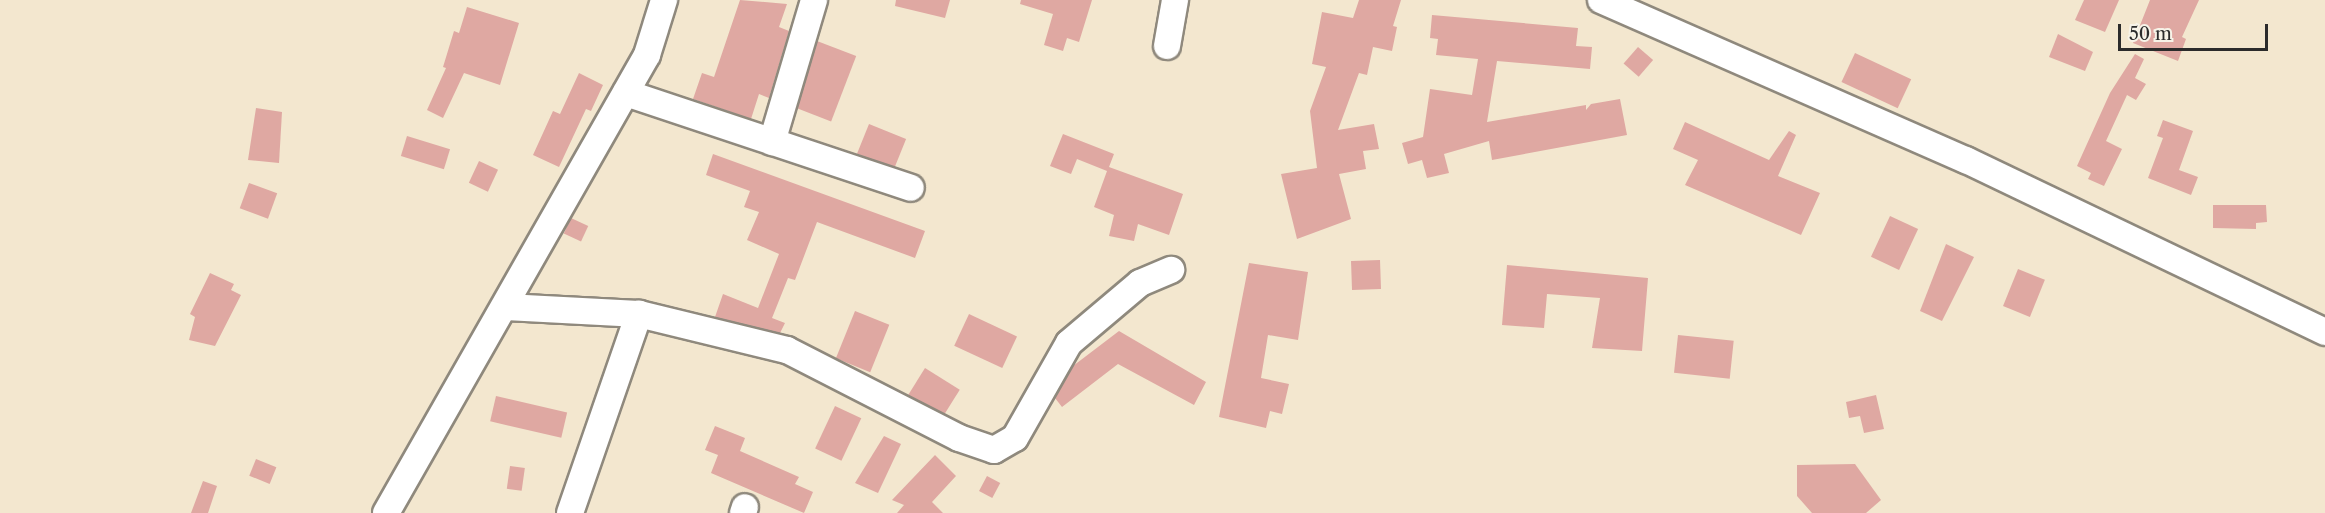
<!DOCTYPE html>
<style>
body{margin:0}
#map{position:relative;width:2325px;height:513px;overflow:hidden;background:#f3e7cf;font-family:"Libre Caslon Text",serif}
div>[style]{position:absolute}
.building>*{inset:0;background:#dfa8a2;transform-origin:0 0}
.roads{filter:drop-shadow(2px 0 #8f897d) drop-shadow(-2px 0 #8f897d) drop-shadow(0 2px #8f897d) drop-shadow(0 -2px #8f897d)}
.minor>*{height:26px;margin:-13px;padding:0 13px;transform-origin:13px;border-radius:13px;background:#fff}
span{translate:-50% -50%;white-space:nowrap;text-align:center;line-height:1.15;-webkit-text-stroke:4.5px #f7f3e8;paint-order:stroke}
.scale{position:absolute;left:2118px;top:24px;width:150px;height:27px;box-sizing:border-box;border:3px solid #2b2b2b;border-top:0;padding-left:8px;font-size:18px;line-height:21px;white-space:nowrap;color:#2b2b2b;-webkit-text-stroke:4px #f7f3e8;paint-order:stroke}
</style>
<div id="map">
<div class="building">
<div style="clip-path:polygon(740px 0,787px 4px,779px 27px,789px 31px,769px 98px,759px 94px,751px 119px,693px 99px,702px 73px,714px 77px)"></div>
<div style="clip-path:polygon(896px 0,950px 0,945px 18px,895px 6px)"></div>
<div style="clip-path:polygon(1021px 0,1092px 0,1079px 42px,1067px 38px,1063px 51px,1044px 45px,1053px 14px,1020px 4px)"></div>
<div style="clip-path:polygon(1359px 0,1401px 0,1393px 26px,1397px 27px,1392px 51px,1373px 47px,1367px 75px,1359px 73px,1338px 130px,1374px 124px,1379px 149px,1363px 151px,1366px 169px,1339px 174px,1351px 219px,1297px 239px,1281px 174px,1317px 168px,1310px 111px,1326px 67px,1312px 64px,1322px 12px,1353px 18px)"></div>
<div style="clip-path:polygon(2084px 0,2119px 0,2105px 32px,2075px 20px)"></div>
<div style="clip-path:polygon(2150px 0,2199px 0,2182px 37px,2186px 39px,2178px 61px,2133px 43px)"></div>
<div style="clip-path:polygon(467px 7px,519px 23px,500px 85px,464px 73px,443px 118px,427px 110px,446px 68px,443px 67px,454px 31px,459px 33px)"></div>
<div style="clip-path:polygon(1432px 15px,1578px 28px,1576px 46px,1592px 47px,1590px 69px,1497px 61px,1487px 122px,1586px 105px,1586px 110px,1591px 104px,1620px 99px,1627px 135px,1492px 160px,1489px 141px,1444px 154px,1449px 173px,1427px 178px,1422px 160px,1408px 164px,1402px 143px,1423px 137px,1430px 89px,1472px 95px,1478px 59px,1436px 55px,1438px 39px,1430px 38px)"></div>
<div style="clip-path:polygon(2058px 34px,2093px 52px,2085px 71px,2049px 57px)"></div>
<div style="left:817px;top:41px;width:42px;height:70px;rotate:21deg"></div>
<div style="left:1638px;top:47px;width:20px;height:22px;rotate:41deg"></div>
<div style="left:1855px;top:53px;width:62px;height:32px;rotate:25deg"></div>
<div style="clip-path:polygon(2135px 54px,2144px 59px,2135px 78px,2146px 84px,2136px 100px,2127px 95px,2106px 141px,2122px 149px,2104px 186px,2088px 179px,2091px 173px,2077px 166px,2110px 93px)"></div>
<div style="clip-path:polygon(579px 73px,603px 85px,591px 111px,586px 109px,559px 167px,533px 155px,553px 111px,560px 114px)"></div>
<div style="clip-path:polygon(256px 108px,282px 112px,279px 163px,248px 160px)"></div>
<div style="clip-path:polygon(2163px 120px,2193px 131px,2179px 170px,2198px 177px,2191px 195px,2148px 178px,2163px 138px,2157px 136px)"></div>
<div style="clip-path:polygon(1685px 122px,1769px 160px,1789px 131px,1796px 135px,1778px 176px,1820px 193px,1801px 235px,1685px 185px,1698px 160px,1673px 149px)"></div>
<div style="left:869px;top:124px;width:40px;height:32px;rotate:22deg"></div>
<div style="clip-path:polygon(1063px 134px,1114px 154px,1109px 167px,1183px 194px,1169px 235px,1138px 224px,1134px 241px,1109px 236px,1114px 215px,1094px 207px,1107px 171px,1077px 159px,1071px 174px,1050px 166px)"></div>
<div style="left:407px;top:136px;width:45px;height:21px;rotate:17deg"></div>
<div style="clip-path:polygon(713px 154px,925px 231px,915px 258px,817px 222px,795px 280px,788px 278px,772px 318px,785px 323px,780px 333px,715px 317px,723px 294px,758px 308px,779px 254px,747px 240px,759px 212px,744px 207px,750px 191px,706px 175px)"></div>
<div style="left:479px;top:161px;width:21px;height:24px;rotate:25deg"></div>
<div style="left:249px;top:183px;width:30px;height:27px;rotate:20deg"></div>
<div style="clip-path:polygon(2213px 205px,2266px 205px,2267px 222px,2256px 223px,2256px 229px,2213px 228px)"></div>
<div style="left:1890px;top:216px;width:31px;height:45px;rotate:25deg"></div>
<div style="left:571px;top:218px;width:19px;height:17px;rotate:25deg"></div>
<div style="clip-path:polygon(1946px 244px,1974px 257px,1942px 321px,1920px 311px)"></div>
<div style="left:1380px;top:260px;width:29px;height:29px;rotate:88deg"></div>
<div style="clip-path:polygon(1249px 263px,1308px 272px,1298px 340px,1268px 335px,1261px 378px,1289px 384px,1282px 414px,1270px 411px,1266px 428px,1219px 417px)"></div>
<div style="clip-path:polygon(1507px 265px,1648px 278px,1642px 351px,1592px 348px,1600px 298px,1547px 294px,1544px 328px,1502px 325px)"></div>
<div style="left:2018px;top:269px;width:29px;height:40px;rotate:22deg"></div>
<div style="clip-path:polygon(210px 273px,234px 284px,231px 290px,241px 295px,215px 346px,189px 340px,195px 317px,190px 314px)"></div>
<div style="left:855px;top:311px;width:37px;height:51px;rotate:22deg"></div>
<div style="left:969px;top:314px;width:53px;height:35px;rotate:25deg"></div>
<div style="clip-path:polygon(1119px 331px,1206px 382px,1194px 405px,1118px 364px,1062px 407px,1055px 398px,1073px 366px)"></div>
<div style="left:1678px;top:335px;width:56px;height:38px;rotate:6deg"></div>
<div style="left:925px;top:368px;width:41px;height:32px;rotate:32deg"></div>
<div style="clip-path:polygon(1876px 395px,1884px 429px,1864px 433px,1860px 416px,1849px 418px,1846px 402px)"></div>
<div style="left:496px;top:396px;width:73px;height:26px;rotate:13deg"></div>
<div style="left:835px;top:406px;width:29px;height:47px;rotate:25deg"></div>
<div style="clip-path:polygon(715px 426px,745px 438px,740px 451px,799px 477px,795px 484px,813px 492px,804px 513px,711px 473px,718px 455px,705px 450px)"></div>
<div style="clip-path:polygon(884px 436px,901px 444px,878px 493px,855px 483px)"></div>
<div style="clip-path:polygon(935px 455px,956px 476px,932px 502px,943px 513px,897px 513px,904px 505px,892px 500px)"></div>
<div style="left:256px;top:459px;width:22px;height:18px;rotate:22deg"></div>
<div style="clip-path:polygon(1855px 464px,1881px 500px,1866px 513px,1812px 513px,1797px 496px,1797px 465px)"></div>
<div style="left:510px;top:466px;width:15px;height:23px;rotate:8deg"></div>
<div style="left:987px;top:476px;width:15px;height:17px;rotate:28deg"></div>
<div style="clip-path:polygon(203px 481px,217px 486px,208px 513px,191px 513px)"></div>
</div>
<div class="roads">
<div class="minor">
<div style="left:1601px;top:0;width:399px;rotate:23.7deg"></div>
<div style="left:1966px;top:160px;width:398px;rotate:25.6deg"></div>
<div style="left:1167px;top:46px;width:47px;rotate:-80.1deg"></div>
<div style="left:626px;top:93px;width:300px;rotate:18.4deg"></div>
<div style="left:772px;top:142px;width:148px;rotate:-73.5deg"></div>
<div style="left:506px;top:307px;width:133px;rotate:3deg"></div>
<div style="left:639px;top:314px;width:152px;rotate:13.7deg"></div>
<div style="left:787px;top:350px;width:193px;rotate:27.1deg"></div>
<div style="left:959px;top:438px;width:37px;rotate:19deg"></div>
<div style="left:994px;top:450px;width:24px;rotate:-30deg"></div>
<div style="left:1015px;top:438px;width:109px;rotate:-60.4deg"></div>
<div style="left:1069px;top:343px;width:93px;rotate:-40.2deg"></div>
<div style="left:1140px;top:283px;width:34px;rotate:-23deg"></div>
<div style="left:386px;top:513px;width:527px;rotate:-60.32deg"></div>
<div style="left:647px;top:55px;width:58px;rotate:-72.8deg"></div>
<div style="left:570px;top:513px;width:211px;rotate:-70.9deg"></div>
<div style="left:743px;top:513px;width:6px;rotate:-72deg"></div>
</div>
</div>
<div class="scale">50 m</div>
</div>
